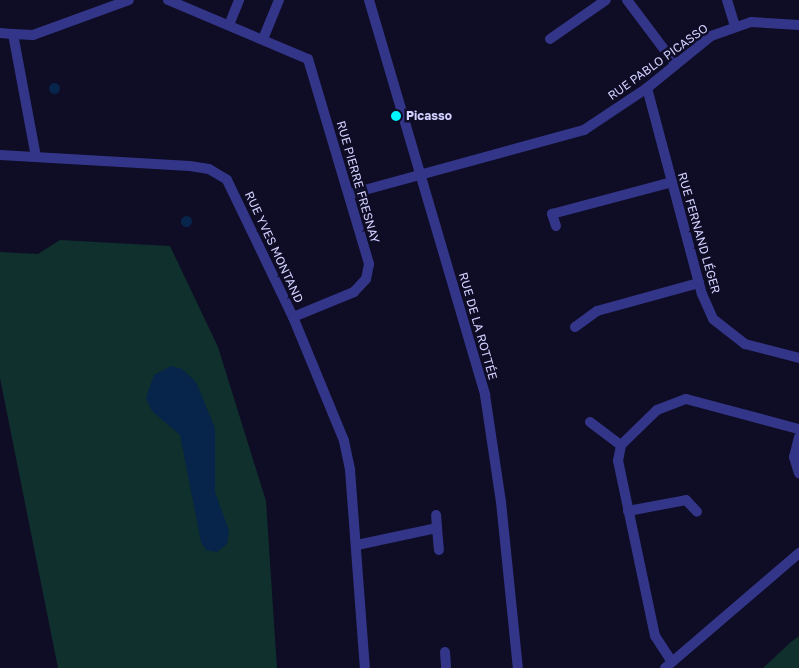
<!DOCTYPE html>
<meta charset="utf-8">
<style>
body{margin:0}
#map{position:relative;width:799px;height:668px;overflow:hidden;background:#0f0c25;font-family:"Golos Text",sans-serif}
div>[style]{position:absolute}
.green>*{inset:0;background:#0f302c}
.water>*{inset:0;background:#07244a}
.round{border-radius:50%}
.minor>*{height:10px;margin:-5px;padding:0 5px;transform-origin:5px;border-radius:5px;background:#333589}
.dots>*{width:14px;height:14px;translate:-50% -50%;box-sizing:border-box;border:2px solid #0f0c25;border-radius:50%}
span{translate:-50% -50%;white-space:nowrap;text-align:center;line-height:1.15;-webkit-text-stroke:5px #0f0c25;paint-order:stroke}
.street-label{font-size:12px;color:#d3d0ff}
.poi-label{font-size:12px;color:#d3d0ff;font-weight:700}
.left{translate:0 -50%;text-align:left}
</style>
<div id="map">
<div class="green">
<div style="clip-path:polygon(60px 240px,170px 246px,218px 347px,266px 501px,277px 668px,58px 668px,0 378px,0 252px,38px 254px)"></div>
<div style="clip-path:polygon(799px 636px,799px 668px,763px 668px,791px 642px)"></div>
</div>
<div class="water">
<div class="round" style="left:48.5px;top:82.5px;width:11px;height:11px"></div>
<div class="round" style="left:180.5px;top:215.5px;width:11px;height:11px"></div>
<div style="clip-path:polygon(171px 366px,182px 369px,196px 382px,215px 428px,215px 492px,229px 531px,227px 544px,217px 552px,206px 550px,201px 542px,180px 435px,152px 411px,146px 398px,154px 375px)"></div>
</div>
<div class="minor">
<div style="left:168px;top:0;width:152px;rotate:22.9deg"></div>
<div style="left:308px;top:59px;width:214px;rotate:73.4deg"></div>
<div style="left:369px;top:264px;width:15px;rotate:101deg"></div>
<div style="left:366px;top:279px;width:18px;rotate:133deg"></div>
<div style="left:354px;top:292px;width:66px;rotate:157.7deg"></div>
<div style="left:369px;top:0;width:412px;rotate:73.6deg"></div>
<div style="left:485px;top:395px;width:108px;rotate:81.5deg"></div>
<div style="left:501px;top:502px;width:167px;rotate:84.2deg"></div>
<div style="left:627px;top:0;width:81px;rotate:53deg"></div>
<div style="left:727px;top:0;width:27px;rotate:73deg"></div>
<div style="left:229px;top:25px;width:27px;rotate:-68deg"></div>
<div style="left:0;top:33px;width:13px;rotate:4deg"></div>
<div style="left:263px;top:39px;width:42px;rotate:-67.7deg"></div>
<div style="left:550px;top:39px;width:68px;rotate:-34.9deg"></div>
<div style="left:647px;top:88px;width:213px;rotate:75.1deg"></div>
<div style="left:702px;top:294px;width:27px;rotate:66deg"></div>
<div style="left:713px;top:319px;width:41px;rotate:38deg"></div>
<div style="left:745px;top:344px;width:56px;rotate:14.5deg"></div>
<div style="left:0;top:155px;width:190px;rotate:3.3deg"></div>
<div style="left:190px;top:166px;width:19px;rotate:9deg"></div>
<div style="left:209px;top:169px;width:21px;rotate:31deg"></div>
<div style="left:227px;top:180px;width:152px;rotate:64.3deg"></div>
<div style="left:293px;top:317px;width:134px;rotate:67.6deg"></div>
<div style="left:344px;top:441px;width:30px;rotate:78deg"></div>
<div style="left:350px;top:470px;width:199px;rotate:85.7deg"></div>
<div style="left:36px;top:157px;width:125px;rotate:-100.6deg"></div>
<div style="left:13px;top:34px;width:20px;rotate:3deg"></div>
<div style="left:33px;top:35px;width:102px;rotate:-20deg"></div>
<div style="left:350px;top:194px;width:243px;rotate:-15.3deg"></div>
<div style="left:584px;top:130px;width:76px;rotate:-33.7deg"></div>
<div style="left:647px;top:88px;width:82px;rotate:-39.1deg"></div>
<div style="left:711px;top:36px;width:42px;rotate:-19.3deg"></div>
<div style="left:751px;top:22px;width:48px;rotate:3.6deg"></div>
<div style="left:556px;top:226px;width:13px;rotate:-108deg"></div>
<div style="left:552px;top:214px;width:124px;rotate:-14.9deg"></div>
<div style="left:575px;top:327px;width:27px;rotate:-36deg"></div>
<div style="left:597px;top:311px;width:106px;rotate:-15.4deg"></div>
<div style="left:590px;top:422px;width:39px;rotate:37deg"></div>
<div style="left:799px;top:437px;width:21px;rotate:104deg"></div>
<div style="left:794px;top:457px;width:17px;rotate:73deg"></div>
<div style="left:628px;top:511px;width:59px;rotate:-10.7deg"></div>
<div style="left:686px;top:500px;width:16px;rotate:47deg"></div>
<div style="left:437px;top:528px;width:22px;rotate:85deg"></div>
<div style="left:357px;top:545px;width:82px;rotate:-12deg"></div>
<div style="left:437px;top:528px;width:13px;rotate:-94deg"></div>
<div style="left:445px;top:652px;width:16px;rotate:86deg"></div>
<div style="left:672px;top:662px;width:31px;rotate:-123deg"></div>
<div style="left:655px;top:636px;width:179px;rotate:-101.9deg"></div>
<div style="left:618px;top:461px;width:16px;rotate:-79deg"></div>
<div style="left:621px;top:445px;width:50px;rotate:-44.2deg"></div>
<div style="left:657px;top:410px;width:31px;rotate:-21deg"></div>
<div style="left:686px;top:399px;width:117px;rotate:14.9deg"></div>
<div style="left:665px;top:668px;width:177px;rotate:-40.6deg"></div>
</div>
<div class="dots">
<div style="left:396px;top:116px;background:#00f4fb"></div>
</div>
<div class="street-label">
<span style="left:658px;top:62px;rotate:-36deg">RUE PABLO PICASSO</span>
<span style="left:358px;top:182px;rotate:74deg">RUE PIERRE FRESNAY</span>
<span style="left:699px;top:233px;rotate:74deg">RUE FERNAND LÉGER</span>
<span style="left:274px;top:247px;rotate:65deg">RUE YVES MONTAND</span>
<span style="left:478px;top:326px;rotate:74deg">RUE DE LA ROTTÉE</span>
</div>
<div class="poi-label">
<span class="left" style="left:406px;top:116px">Picasso</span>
</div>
</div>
